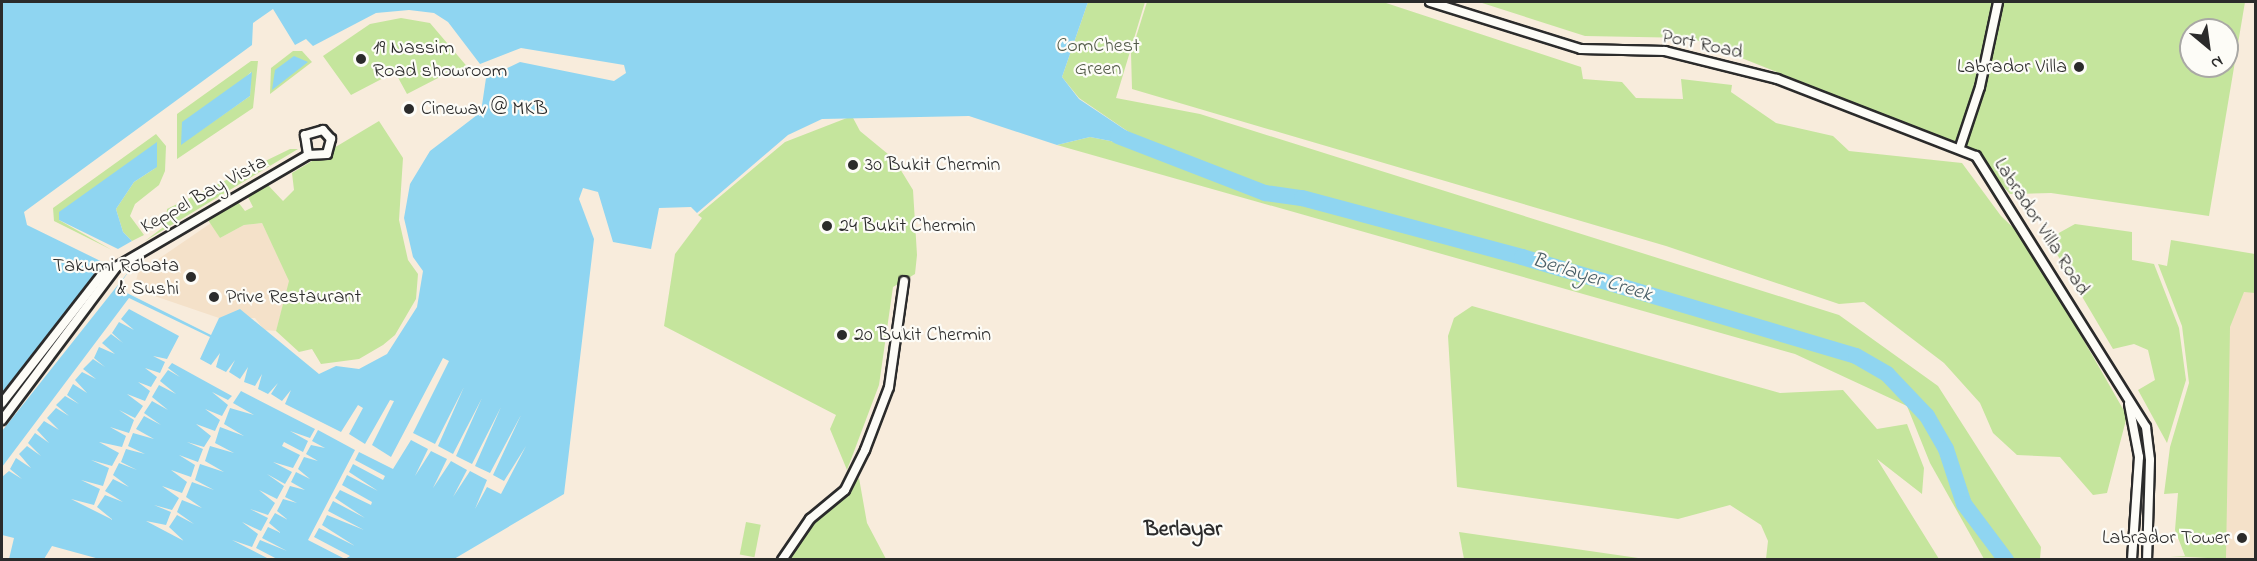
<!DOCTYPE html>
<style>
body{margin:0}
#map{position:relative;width:2257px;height:561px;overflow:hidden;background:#f8ecdc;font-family:"Indie Flower",sans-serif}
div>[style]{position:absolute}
.built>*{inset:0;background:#f4e1c9}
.green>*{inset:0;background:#c5e59d;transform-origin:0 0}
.water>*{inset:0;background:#8fd5f1}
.pier>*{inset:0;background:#f8ecdc}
.river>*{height:16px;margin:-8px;padding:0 8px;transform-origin:8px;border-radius:8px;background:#8fd5f1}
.roads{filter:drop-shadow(2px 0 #2b2b2b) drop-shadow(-2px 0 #2b2b2b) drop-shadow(0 2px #2b2b2b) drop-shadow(0 -2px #2b2b2b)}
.minor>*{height:8px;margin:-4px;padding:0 4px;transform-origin:4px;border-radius:4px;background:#fdfcf7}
.dots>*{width:16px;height:16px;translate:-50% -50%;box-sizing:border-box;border:3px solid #fdfcf7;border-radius:50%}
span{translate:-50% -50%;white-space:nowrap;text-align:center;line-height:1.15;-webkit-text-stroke:4.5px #fdfcf7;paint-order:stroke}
.street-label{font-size:20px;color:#2b2b2b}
.park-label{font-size:20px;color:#525a48}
.poi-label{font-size:20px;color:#2b2b2b}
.left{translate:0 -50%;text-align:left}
.right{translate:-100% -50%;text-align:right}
.water-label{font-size:21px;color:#495e66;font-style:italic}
.quarter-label{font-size:22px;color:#2b2b2b;font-weight:700}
.frame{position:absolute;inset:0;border:3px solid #2b2b2b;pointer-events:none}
.north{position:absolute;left:2179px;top:18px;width:60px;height:60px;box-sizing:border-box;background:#fdfcf7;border:2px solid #a9a8a5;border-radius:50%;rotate:151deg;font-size:16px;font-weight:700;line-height:24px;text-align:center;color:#2b2b2b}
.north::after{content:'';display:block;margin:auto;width:21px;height:27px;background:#2b2b2b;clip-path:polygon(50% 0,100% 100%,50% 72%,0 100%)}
</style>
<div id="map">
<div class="built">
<div style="clip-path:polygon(211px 223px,220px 238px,244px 225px,262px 223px,290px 281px,276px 331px,264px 330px,255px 318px,219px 318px,134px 289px,138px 273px)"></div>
<div style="clip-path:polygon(2228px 285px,2255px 289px,2256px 559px,2215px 560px)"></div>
</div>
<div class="green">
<div style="clip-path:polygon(1088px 2px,1145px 2px,1116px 98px,1200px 114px,1839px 315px,1938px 386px,2041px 547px,2040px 559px,1984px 559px,1930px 463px,1907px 406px,1795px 354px,1057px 145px,1090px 137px,1136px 146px,1139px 139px,1079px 98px,1062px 77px)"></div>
<div style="clip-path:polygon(1147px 2px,1383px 2px,1581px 67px,1583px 79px,1622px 82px,1636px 98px,1683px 99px,1681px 79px,1732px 85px,1731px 92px,1776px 123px,1833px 136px,1849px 151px,1962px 163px,2001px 216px,2027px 241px,2127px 416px,2107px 493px,2093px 495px,2060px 457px,2017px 455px,1993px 433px,1980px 403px,1944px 363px,1864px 302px,1839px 304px,1666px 246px,1132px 89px,1131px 53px)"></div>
<div style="clip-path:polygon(evenodd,1479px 2px,2245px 2px,2209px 216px,2051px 193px,2010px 194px,1969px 148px,1691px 38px,1585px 36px,1479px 2px,2191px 30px,2227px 30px,2227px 66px,2191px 66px,2191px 30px)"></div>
<div style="clip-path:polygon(401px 18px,430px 23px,470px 70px,440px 77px,407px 94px,395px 72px,351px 95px,323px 56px,370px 24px)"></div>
<div style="clip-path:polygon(293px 51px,302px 51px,312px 62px,270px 94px,271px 68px)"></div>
<div style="clip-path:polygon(evenodd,251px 61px,258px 61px,253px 108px,177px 159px,177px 114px,251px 61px,251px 72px,250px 96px,181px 144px,251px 72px)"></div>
<div style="clip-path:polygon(852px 116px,860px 131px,894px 159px,913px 190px,917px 255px,915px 274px,893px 287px,879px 385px,847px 470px,830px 429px,836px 415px,664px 326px,675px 254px,702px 218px,698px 215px,785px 142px)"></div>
<div style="clip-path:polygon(379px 121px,403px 158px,399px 220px,408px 260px,418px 274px,416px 299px,395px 335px,383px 345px,359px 359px,321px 364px,312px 349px,299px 352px,276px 331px,289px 281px,262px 223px,244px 225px,220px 238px,208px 220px,238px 202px,245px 211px,253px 207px,247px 195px,267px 184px,283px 201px,294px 190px,292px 173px)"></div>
<div style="clip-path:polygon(156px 134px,166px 146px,165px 171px,159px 185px,135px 204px,130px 216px,144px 235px,132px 241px,123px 232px,116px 209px,134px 182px,157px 167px,59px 220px,112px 250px,54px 221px,53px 208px)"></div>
<div style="clip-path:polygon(290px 149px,298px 149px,145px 241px,166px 225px,167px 209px)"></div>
<div style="clip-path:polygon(2075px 224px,2132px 232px,2132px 260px,2154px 264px,2179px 328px,2186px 380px,2167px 443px,2138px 390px,2155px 380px,2148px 350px,2134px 344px,2113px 349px,2048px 239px)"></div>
<div style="clip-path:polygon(2171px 240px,2255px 254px,2255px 293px,2244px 292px,2230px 327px,2226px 559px,2170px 556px,2185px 556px,2175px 530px,2178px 493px,2164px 494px,2170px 447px,2189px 383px,2182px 326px,2158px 264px,2167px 266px)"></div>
<div style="clip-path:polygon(1472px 306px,1780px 393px,1843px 390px,1877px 429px,1907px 424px,1924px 468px,1922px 494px,1877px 459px,1939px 559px,1766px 559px,1768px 541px,1761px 525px,1730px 505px,1678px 519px,1457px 487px,1448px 336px,1454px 318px)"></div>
<div style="clip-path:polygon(859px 478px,867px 523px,886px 559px,789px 560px,813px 523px)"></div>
<div style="left:746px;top:522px;width:15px;height:33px;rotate:11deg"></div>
<div style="clip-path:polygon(1459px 532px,1645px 559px,1464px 559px)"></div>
</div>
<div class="water">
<div style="clip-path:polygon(evenodd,2px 2px,1088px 2px,1062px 77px,1079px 99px,1139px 139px,1136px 146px,1090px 137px,1057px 145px,969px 116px,822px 119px,788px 135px,697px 213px,691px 207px,659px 208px,651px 249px,613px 242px,598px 192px,583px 188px,579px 199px,594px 239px,564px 494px,454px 559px,103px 560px,52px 546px,44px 559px,9px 559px,14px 538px,2px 535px,2px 2px,273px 9px,295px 45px,306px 39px,313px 46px,376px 13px,409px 10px,434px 13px,448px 22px,480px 64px,521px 48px,624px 65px,626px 73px,614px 81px,520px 62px,486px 78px,481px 112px,430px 151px,410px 184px,404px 218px,413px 257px,423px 271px,417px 307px,387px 354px,359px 369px,336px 366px,319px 374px,240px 309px,219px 318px,211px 335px,117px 288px,127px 274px,27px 225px,24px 212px,252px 45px,253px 23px,273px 9px)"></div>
<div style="clip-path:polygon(294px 56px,308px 62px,272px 90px,275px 70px)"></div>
<div style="clip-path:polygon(252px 72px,250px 96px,181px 145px,182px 122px)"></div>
<div style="clip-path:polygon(157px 142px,157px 167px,134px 182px,116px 209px,123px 232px,132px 241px,118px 249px,59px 220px,59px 212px)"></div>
</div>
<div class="pier">
<div style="clip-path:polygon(107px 261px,129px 271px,2px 431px,2px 414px,87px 301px,2px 409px,2px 393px)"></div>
<div style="clip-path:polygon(129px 298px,210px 337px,200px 359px,211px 365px,220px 353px,216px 367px,226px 372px,235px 360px,229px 372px,240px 379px,248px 367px,244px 382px,255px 386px,262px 374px,258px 389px,268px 394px,278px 383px,271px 394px,282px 401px,291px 390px,285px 404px,341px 432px,358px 405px,363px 408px,349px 434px,365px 444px,390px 400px,394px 401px,372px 445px,391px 457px,443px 358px,449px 361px,413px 433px,435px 444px,464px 387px,438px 446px,453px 454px,482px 398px,456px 456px,472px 464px,501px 407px,475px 466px,490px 473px,521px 415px,493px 475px,504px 481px,526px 446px,501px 494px,487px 487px,475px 509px,487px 480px,470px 471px,453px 497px,467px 470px,451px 461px,433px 488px,447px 459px,431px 451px,415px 476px,428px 449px,411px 440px,393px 469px,359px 452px,355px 460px,385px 476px,383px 480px,353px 464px,349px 472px,378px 491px,347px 475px,342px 485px,372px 502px,371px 505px,340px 490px,335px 498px,365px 518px,333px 501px,328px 511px,364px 530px,327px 515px,322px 525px,355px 546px,319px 528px,314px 537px,350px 556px,345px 559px,308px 540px,355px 450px,318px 430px,312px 441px,325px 448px,311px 445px,306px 454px,318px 461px,304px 457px,298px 469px,310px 479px,296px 472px,291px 482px,305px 490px,290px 486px,285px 497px,297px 503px,283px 499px,277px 511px,288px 520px,275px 513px,269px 523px,281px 533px,268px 527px,262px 538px,287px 551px,260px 540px,256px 548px,277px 559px,269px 559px,232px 540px,252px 547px,258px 534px,242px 522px,261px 531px,268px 518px,250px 509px,268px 515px,275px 503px,259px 490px,277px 499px,284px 486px,267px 474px,285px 484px,292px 472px,273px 462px,293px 468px,300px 455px,282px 446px,284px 442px,303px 452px,308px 441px,290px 431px,310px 438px,315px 429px,241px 391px,233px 403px,254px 415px,230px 408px,224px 424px,244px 436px,220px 427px,215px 443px,234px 453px,210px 446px,205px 461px,224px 472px,200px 464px,195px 480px,214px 490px,192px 482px,186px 497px,202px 508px,182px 500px,177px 512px,194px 524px,177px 515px,169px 527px,184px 541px,146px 521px,166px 525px,171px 512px,154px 505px,172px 510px,179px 498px,162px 486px,182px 493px,187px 482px,171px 470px,191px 477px,195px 465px,179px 455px,198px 462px,203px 449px,187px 442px,204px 447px,211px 436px,196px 424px,215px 431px,220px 420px,205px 409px,222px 416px,228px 405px,212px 392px,228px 400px,232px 396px,172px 363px,168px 368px,180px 377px,168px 370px,160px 381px,176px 394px,159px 385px,152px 397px,168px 410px,152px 401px,144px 413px,161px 425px,144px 416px,136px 429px,154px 439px,133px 433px,128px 446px,145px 454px,126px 449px,121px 462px,137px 470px,119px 463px,113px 475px,129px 487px,113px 479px,105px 491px,123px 502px,105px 495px,97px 507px,113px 520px,71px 499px,94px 505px,100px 489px,81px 480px,103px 486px,109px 468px,91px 460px,112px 466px,119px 453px,99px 442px,122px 447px,126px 436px,110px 427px,129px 433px,134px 420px,119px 410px,135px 418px,143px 406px,127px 394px,145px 401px,150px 391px,138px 382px,151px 387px,157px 377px,145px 368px,160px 373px,165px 362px,153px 356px,167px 359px,179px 336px,129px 309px,121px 319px,134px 330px,119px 322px,112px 333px,123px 343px,111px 334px,102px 343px,115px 354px,99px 347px,94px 358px,105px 367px,93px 359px,83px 369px,96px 379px,82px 372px,75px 380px,87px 393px,73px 384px,67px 395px,79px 404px,65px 396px,56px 405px,69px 416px,56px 408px,47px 418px,59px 430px,44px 421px,37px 430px,49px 443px,35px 433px,28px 443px,41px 456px,27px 446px,19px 454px,31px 468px,16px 458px,10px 469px,22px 479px,9px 471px,2px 477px,2px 467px)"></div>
</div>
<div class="river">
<div style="left:1118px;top:136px;width:158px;rotate:21.2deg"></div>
<div style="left:1265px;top:193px;width:37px;rotate:8deg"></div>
<div style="left:1302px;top:198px;width:228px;rotate:15deg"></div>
<div style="left:1522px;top:257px;width:348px;rotate:16.5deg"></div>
<div style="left:1856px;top:356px;width:36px;rotate:30deg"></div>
<div style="left:1887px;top:374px;width:58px;rotate:46.4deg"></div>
<div style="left:1927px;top:416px;width:38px;rotate:60deg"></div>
<div style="left:1946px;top:449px;width:58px;rotate:71.9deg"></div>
<div style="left:1964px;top:504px;width:70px;rotate:53.1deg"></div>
</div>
<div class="roads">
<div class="minor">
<div style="left:1430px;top:2px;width:158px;rotate:17.3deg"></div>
<div style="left:1581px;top:49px;width:84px;rotate:1.4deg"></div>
<div style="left:1665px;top:51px;width:115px;rotate:14deg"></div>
<div style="left:1777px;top:79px;width:213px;rotate:21.2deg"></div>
<div style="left:1976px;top:156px;width:320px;rotate:57.9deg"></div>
<div style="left:2146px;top:427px;width:33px;rotate:83deg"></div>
<div style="left:2150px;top:460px;width:100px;rotate:91.7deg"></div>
<div style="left:1960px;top:147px;width:63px;rotate:-71.6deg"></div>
<div style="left:1980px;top:87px;width:87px;rotate:-78deg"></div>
<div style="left:2px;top:403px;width:161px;rotate:-52.1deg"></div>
<div style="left:101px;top:276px;width:240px;rotate:-30.3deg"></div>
<div style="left:308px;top:155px;width:19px;rotate:-3deg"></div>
<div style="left:327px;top:154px;width:16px;rotate:-75deg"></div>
<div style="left:331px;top:139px;width:12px;rotate:-132deg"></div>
<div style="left:323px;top:130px;width:19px;rotate:164deg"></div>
<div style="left:305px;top:135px;width:20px;rotate:81deg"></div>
<div style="left:2129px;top:404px;width:54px;rotate:79.3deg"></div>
<div style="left:2139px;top:457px;width:103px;rotate:93.9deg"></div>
<div style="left:2px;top:420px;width:192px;rotate:-53.2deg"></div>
<div style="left:782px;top:560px;width:50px;rotate:-55.7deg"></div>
<div style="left:810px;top:519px;width:45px;rotate:-39.6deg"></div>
<div style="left:845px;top:490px;width:45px;rotate:-63.4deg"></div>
<div style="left:865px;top:450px;width:67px;rotate:-69.1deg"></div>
<div style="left:889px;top:387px;width:107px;rotate:-81.9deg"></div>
</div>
</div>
<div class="dots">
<div style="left:361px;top:59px;background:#2b2b2b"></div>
<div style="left:2079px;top:67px;background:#2b2b2b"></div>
<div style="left:409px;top:109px;background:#2b2b2b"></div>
<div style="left:853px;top:165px;background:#2b2b2b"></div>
<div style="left:827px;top:226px;background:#2b2b2b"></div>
<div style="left:191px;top:277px;background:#2b2b2b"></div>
<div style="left:214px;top:297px;background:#2b2b2b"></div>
<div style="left:842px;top:335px;background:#2b2b2b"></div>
<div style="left:2242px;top:538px;background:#2b2b2b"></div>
</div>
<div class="street-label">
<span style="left:1702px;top:45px;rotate:12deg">Port Road</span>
<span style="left:204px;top:195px;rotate:-29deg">Keppel Bay Vista</span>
<span style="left:2041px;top:227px;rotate:57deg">Labrador Villa Road</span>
</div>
<div class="park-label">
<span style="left:1098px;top:58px">ComChest<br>Green</span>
</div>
<div class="poi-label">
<span class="left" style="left:373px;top:60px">19 Nassim<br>Road showroom</span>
<span class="right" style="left:2067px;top:67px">Labrador Villa</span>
<span class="left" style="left:421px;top:109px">Cinewav @ MKB</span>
<span class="left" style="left:865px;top:165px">30 Bukit Chermin</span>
<span class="left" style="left:839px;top:226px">24 Bukit Chermin</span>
<span class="right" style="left:179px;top:278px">Takumi Robata<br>&amp; Sushi</span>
<span class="left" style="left:226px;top:297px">Prive Restaurant</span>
<span class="left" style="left:854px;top:335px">20 Bukit Chermin</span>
<span class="right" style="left:2230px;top:538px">Labrador Tower</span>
</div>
<div class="water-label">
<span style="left:1592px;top:278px;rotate:17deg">Berlayer Creek</span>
</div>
<div class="quarter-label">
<span style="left:1183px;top:531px">Berlayar</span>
</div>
<div class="frame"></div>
<div class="north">N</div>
</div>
